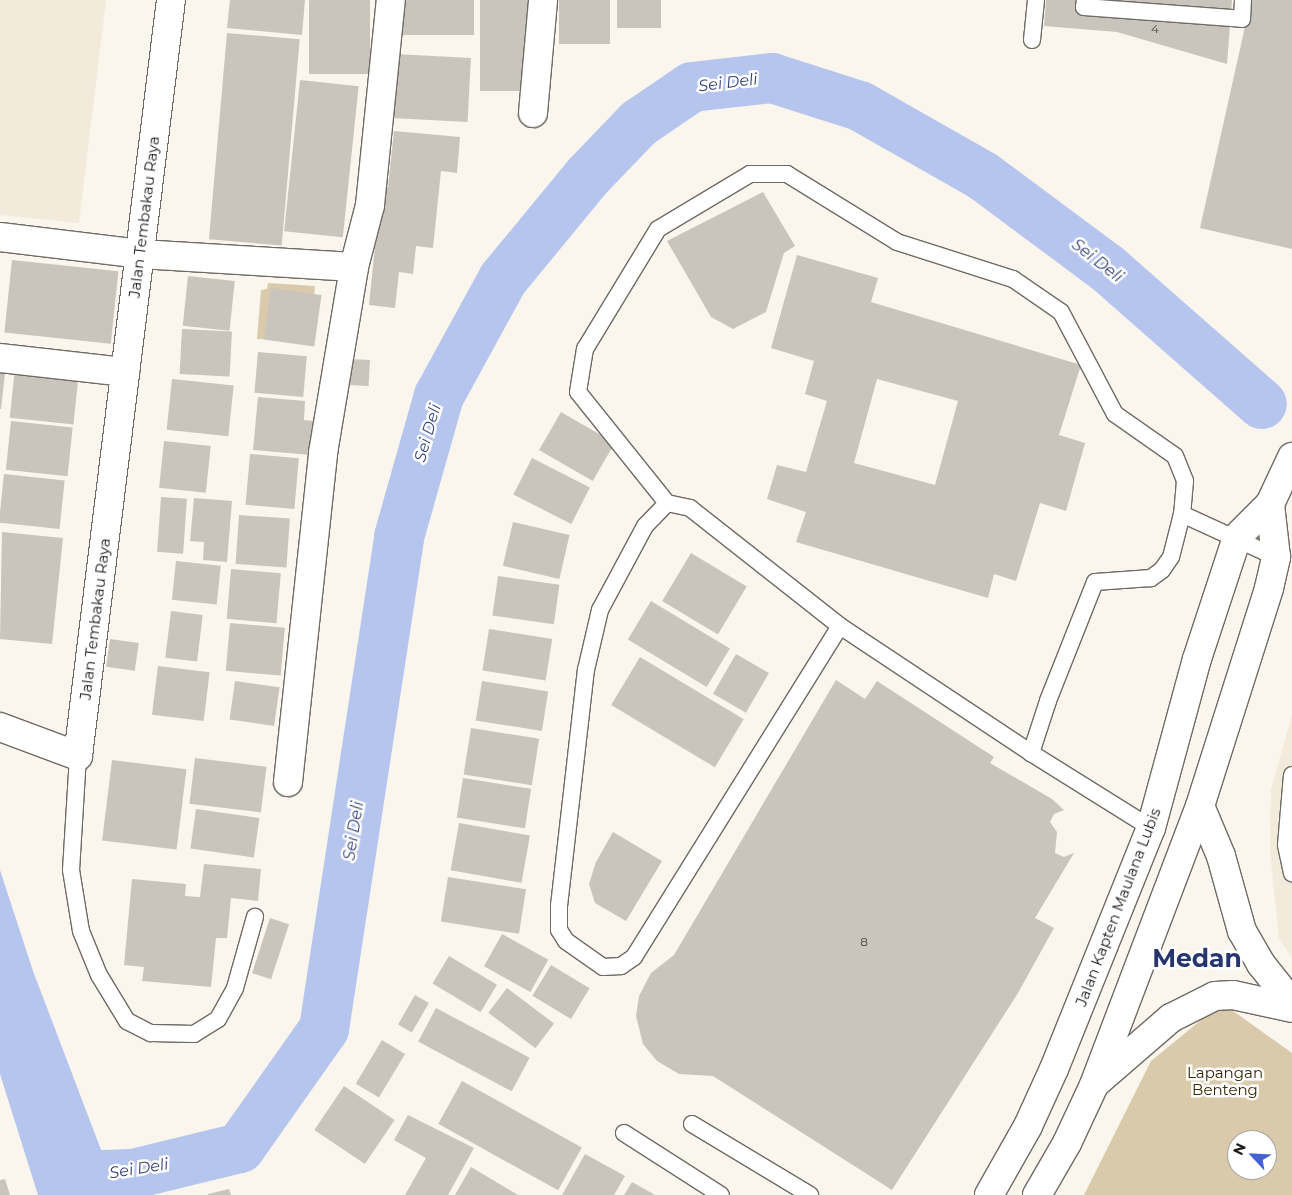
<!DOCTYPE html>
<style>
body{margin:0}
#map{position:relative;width:1292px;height:1195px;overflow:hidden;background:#faf6ed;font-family:Montserrat,sans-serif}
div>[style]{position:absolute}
.built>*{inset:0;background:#f2eada}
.green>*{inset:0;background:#d9caac}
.water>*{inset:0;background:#b5c5ee}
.river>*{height:50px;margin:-25px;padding:0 25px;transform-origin:25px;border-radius:25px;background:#b5c5ee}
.building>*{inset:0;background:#c9c4bc;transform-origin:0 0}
.roads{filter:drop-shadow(1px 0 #6f6b64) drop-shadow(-1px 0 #6f6b64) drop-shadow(0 1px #6f6b64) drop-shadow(0 -1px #6f6b64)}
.service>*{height:16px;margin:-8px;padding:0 8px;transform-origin:8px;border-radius:8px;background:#fff}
.minor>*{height:28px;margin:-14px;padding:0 14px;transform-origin:14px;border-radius:14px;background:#fff}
.primary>*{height:28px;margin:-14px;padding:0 14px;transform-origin:14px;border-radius:14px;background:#fff}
span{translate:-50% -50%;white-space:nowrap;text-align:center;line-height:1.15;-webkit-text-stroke:5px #fff;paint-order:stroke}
.number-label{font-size:12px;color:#484642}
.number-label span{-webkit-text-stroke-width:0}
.street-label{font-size:15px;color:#1d1c19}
.park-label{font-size:15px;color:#362703}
.water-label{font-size:16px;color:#344478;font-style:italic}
.town-label{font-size:25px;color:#25356d;font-weight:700}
.north{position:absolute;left:1227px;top:1130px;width:50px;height:50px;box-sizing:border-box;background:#fff;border:1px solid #a5a4a3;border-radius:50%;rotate:295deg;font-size:14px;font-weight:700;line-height:20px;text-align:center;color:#1d1c19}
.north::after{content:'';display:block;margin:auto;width:18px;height:22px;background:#4562d5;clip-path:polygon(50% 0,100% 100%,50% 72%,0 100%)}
</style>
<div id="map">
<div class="built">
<div style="clip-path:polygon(0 0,106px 0,79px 223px,0 215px)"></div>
<div style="clip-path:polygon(1292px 715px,1292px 958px,1279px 938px,1270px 852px,1271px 789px)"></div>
</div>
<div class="green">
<div style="clip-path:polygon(268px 283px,315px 286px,310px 341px,257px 339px,261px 290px,267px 289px)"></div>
<div style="clip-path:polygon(evenodd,1222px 1003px,1292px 1053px,1292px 1195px,1084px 1195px,1151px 1061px,1222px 1003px,1237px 1140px,1267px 1140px,1267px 1170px,1237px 1170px,1237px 1140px)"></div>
</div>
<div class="water">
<div style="clip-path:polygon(0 870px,33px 971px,114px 1184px,78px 1195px,38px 1195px,0 1074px)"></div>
</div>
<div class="river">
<div style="left:54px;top:1154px;width:18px;rotate:71deg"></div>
<div style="left:60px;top:1171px;width:17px;rotate:17deg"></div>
<div style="left:76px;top:1176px;width:57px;rotate:-2deg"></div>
<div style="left:133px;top:1174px;width:110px;rotate:-13.7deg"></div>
<div style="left:240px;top:1148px;width:146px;rotate:-54.8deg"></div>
<div style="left:324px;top:1029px;width:498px;rotate:-81.3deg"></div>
<div style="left:399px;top:537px;width:147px;rotate:-74.2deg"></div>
<div style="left:439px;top:396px;width:133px;rotate:-61.3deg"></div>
<div style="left:503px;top:279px;width:132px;rotate:-50.5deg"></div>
<div style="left:587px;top:177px;width:75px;rotate:-46.1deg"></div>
<div style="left:639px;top:123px;width:64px;rotate:-34.2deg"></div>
<div style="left:692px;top:87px;width:81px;rotate:-6.4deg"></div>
<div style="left:772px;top:78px;width:92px;rotate:17.7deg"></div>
<div style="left:860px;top:106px;width:142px;rotate:29.6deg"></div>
<div style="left:983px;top:176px;width:154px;rotate:36.6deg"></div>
<div style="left:1107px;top:268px;width:206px;rotate:41.3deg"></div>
</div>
<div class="building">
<div style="clip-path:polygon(230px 0,305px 0,302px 35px,227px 28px)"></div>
<div style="left:309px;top:0;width:61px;height:74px"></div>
<div style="left:402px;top:0;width:72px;height:35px"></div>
<div style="left:480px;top:0;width:52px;height:91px"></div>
<div style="left:559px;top:0;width:51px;height:44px"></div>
<div style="left:617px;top:0;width:44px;height:28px"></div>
<div style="clip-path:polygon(1046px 0,1232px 0,1227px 64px,1117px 32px,1044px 26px)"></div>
<div style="clip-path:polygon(1251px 0,1292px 0,1292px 249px,1200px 228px)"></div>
<div style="left:227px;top:33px;width:73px;height:207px;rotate:5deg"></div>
<div style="left:395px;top:54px;width:76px;height:64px;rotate:3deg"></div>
<div style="left:300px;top:80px;width:59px;height:152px;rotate:6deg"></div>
<div style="clip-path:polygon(394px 131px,460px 137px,457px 173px,441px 171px,433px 248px,416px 246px,413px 274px,399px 272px,395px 308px,369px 305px,381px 187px,388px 187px)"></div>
<div style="clip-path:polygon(763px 192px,795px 246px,784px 253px,766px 312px,733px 329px,711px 317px,667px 241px)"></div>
<div style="clip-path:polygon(evenodd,797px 255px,878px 278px,871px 302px,1081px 365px,1059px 435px,1085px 443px,1066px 511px,1040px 503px,1016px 581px,994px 574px,988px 598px,796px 542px,806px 512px,767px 499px,777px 465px,806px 472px,827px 401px,805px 394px,814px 361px,771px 348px,797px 255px,877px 379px,958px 401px,935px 485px,854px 463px,877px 379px)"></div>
<div style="left:12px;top:260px;width:107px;height:73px;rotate:6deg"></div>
<div style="left:188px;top:276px;width:47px;height:50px;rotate:6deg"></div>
<div style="left:271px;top:288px;width:51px;height:52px;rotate:8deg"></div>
<div style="left:182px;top:329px;width:50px;height:45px;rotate:3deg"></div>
<div style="left:258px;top:352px;width:49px;height:41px;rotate:5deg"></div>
<div style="left:350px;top:359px;width:20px;height:26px;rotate:3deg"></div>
<div style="clip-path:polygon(0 363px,6px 364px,1px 409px,0 409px)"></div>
<div style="left:15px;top:368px;width:64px;height:50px;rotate:6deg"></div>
<div style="left:172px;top:379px;width:62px;height:51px;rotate:6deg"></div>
<div style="clip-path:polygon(258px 397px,305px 401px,304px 420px,325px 422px,321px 456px,253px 450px)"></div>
<div style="left:561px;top:412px;width:62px;height:44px;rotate:30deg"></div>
<div style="left:11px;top:421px;width:62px;height:49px;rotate:6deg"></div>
<div style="left:164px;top:441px;width:47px;height:47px;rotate:6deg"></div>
<div style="left:250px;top:454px;width:49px;height:51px;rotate:5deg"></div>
<div style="left:532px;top:458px;width:65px;height:41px;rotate:27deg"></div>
<div style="left:4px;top:474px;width:61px;height:49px;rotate:6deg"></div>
<div style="left:161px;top:497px;width:26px;height:55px;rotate:4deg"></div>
<div style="clip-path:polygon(194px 498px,232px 501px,227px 562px,203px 560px,204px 542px,190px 541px)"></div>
<div style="left:239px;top:515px;width:51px;height:49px;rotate:4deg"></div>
<div style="left:513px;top:522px;width:58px;height:45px;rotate:13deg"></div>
<div style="clip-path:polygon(2px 532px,63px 538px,52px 644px,0 639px)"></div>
<div style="left:691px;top:553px;width:65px;height:56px;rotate:31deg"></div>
<div style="left:176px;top:561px;width:45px;height:39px;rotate:6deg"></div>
<div style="left:231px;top:569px;width:50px;height:50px;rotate:5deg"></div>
<div style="left:498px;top:576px;width:62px;height:40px;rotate:8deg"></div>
<div style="left:651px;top:601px;width:92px;height:45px;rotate:31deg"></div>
<div style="left:171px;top:611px;width:32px;height:47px;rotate:7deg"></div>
<div style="left:230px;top:623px;width:55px;height:48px;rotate:5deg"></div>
<div style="left:489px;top:629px;width:64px;height:42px;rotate:9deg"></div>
<div style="left:110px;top:639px;width:29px;height:28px;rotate:8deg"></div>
<div style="left:736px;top:654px;width:38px;height:46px;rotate:30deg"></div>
<div style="left:640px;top:657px;width:121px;height:56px;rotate:31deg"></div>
<div style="left:158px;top:666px;width:52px;height:49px;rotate:7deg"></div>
<div style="clip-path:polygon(836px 680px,865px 699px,877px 681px,994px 757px,990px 763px,1052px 799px,1064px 810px,1054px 814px,1050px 822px,1057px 832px,1055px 853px,1064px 857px,1074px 853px,1035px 918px,1054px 928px,1018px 993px,892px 1190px,713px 1076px,679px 1074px,657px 1061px,643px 1044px,636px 1016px,639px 996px,651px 973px,674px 955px)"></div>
<div style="left:235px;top:681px;width:45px;height:39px;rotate:8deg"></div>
<div style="left:482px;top:681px;width:67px;height:40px;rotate:9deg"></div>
<div style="left:471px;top:728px;width:69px;height:47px;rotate:9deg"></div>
<div style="left:195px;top:758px;width:72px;height:46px;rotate:7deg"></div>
<div style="left:112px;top:760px;width:75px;height:81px;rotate:7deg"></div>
<div style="left:463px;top:778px;width:69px;height:40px;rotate:9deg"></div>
<div style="left:196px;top:809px;width:64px;height:40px;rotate:8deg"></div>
<div style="left:459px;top:823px;width:72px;height:48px;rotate:10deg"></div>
<div style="clip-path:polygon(613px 832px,662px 861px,626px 921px,595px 903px,589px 884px,596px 862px)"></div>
<div style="clip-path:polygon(204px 864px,261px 869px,258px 901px,231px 898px,227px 938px,216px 938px,211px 987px,142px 981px,144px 967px,124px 965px,132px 879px,186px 884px,185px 896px,200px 897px)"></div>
<div style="left:448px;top:877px;width:79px;height:45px;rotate:9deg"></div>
<div style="left:270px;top:918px;width:20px;height:58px;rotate:18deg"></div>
<div style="left:502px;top:934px;width:53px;height:37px;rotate:29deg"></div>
<div style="left:449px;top:956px;width:56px;height:32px;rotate:31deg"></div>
<div style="left:551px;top:965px;width:45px;height:36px;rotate:31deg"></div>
<div style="left:507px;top:988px;width:59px;height:31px;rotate:37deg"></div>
<div style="left:415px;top:995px;width:16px;height:34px;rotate:30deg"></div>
<div style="left:436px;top:1008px;width:106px;height:38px;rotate:28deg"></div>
<div style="left:382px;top:1040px;width:27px;height:51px;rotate:31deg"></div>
<div style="left:462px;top:1081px;width:137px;height:49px;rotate:29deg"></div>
<div style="left:344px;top:1086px;width:61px;height:53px;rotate:34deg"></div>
<div style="clip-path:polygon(408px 1115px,474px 1148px,448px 1195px,405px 1195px,426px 1158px,394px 1140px)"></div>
<div style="clip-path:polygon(585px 1154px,625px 1176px,614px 1195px,562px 1195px)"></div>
<div style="clip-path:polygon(471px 1167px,518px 1195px,455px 1195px)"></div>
<div style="clip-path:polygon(5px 1179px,10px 1195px,0 1195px,0 1180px)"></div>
<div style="clip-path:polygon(632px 1182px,655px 1195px,624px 1195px)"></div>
<div style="clip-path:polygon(229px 1189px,231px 1195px,208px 1195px,208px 1194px)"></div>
</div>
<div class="roads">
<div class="service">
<div style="left:1085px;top:0;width:7px;rotate:98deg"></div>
<div style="left:1084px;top:7px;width:158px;rotate:4.3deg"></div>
<div style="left:1242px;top:19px;width:19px;rotate:-87deg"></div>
<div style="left:1032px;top:40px;width:40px;rotate:-84.3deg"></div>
<div style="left:667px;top:503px;width:142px;rotate:-128.7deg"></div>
<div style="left:578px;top:392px;width:44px;rotate:-80.8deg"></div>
<div style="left:585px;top:349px;width:140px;rotate:-58.7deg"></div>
<div style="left:658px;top:229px;width:107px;rotate:-30.9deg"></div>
<div style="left:750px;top:174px;width:37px"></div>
<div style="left:787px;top:174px;width:129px;rotate:31.7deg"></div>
<div style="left:897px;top:242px;width:122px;rotate:17.7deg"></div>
<div style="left:1013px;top:279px;width:58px;rotate:34.5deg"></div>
<div style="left:1061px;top:312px;width:115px;rotate:62.1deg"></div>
<div style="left:1115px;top:414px;width:73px;rotate:35deg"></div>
<div style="left:1175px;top:456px;width:27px;rotate:68deg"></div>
<div style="left:1185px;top:481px;width:33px;rotate:95deg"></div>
<div style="left:1182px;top:514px;width:44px;rotate:104.3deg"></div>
<div style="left:1171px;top:557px;width:16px;rotate:125deg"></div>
<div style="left:1162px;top:570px;width:14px;rotate:144deg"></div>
<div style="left:1151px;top:578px;width:56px;rotate:175.9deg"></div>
<div style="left:1095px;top:582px;width:128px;rotate:111.6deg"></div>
<div style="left:1048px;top:701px;width:55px;rotate:108.1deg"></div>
<div style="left:1182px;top:514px;width:103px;rotate:24.6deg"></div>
<div style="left:840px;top:626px;width:390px;rotate:121.9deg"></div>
<div style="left:634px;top:957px;width:16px;rotate:145deg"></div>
<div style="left:621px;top:966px;width:18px;rotate:177deg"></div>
<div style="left:603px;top:967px;width:45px;rotate:-144.9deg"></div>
<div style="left:566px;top:941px;width:13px;rotate:-122deg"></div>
<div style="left:559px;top:930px;width:24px;rotate:-90deg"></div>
<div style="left:559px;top:906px;width:238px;rotate:-83.5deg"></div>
<div style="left:586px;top:670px;width:62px;rotate:-76.9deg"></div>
<div style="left:600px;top:610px;width:95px;rotate:-61.8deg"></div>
<div style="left:645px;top:526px;width:32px;rotate:-46deg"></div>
<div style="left:667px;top:503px;width:24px;rotate:12deg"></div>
<div style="left:690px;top:508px;width:191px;rotate:38.2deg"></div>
<div style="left:840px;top:626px;width:229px;rotate:33.6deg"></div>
<div style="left:1031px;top:753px;width:142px;rotate:32deg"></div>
<div style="left:78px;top:756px;width:114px;rotate:93.5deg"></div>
<div style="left:71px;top:870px;width:62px;rotate:80.7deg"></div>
<div style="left:81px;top:931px;width:48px;rotate:67.8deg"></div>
<div style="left:99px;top:975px;width:54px;rotate:58.7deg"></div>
<div style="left:127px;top:1021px;width:27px;rotate:27deg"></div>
<div style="left:151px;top:1033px;width:43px;rotate:1.3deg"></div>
<div style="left:194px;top:1034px;width:28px;rotate:-32deg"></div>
<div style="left:218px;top:1019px;width:35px;rotate:-61deg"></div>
<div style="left:235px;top:988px;width:74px;rotate:-74.3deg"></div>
<div style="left:1292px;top:775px;width:70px;rotate:94.9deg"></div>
<div style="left:1286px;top:845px;width:29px;rotate:78deg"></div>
<div style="left:692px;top:1124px;width:138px;rotate:31deg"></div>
<div style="left:624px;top:1133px;width:115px;rotate:32.6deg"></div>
</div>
<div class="minor">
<div style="left:533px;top:113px;width:113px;rotate:-84.9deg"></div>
<div style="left:0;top:237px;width:141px;rotate:6.9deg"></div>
<div style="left:140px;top:254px;width:214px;rotate:3.5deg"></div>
<div style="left:0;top:358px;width:126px;rotate:6.4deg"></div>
<div style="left:0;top:727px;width:83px;rotate:20.4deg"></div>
<div style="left:78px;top:756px;width:762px;rotate:-82.99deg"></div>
<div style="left:288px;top:782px;width:331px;rotate:-83.9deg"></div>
<div style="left:323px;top:453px;width:189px;rotate:-80.5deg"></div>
<div style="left:354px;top:267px;width:64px;rotate:-75.5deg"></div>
<div style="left:370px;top:205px;width:206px;rotate:-84.2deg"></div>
</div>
<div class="primary">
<div style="left:1200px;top:806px;width:54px;rotate:67.2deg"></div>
<div style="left:1221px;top:856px;width:78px;rotate:74.4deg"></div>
<div style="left:1242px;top:931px;width:38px;rotate:60deg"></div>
<div style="left:1261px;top:964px;width:50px;rotate:51.5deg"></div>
<div style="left:1097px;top:1082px;width:98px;rotate:-40.9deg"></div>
<div style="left:1171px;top:1018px;width:49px;rotate:-26.6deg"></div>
<div style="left:1215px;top:996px;width:18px;rotate:-3deg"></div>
<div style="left:1233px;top:995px;width:60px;rotate:12.4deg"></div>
<div style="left:989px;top:1195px;width:79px;rotate:-60.5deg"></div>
<div style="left:1028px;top:1126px;width:63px;rotate:-65.5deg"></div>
<div style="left:1054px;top:1069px;width:260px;rotate:-68.1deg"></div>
<div style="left:1151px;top:828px;width:175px;rotate:-74.8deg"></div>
<div style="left:1197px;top:659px;width:128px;rotate:-71.8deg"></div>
<div style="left:1237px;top:537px;width:47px;rotate:-45deg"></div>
<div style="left:1270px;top:504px;width:52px;rotate:-64.9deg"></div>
<div style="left:1037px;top:1195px;width:60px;rotate:-60deg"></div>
<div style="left:1067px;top:1143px;width:64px;rotate:-65deg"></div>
<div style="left:1094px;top:1085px;width:298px;rotate:-69.2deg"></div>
<div style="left:1200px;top:806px;width:229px;rotate:-72.4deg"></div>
<div style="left:1269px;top:588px;width:32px;rotate:-77deg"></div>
<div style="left:1276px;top:557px;width:53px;rotate:-96.5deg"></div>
</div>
</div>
<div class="number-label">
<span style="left:1155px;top:29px">4</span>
<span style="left:864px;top:942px">8</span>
</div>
<div class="street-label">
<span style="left:144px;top:217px;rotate:-83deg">Jalan Tembakau Raya</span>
<span style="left:95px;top:619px;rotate:-83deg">Jalan Tembakau Raya</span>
<span style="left:1118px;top:907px;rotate:-69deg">Jalan Kapten Maulana Lubis</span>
</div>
<div class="park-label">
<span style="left:1225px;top:1081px">Lapangan<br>Benteng</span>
</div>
<div class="water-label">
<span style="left:728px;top:83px;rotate:-7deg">Sei Deli</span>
<span style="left:1097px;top:261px;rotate:38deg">Sei Deli</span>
<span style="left:428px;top:433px;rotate:-74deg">Sei Deli</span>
<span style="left:354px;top:831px;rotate:-81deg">Sei Deli</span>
<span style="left:139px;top:1169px;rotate:-9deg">Sei Deli</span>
</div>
<div class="town-label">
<span style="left:1197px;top:958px">Medan</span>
</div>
<div class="north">N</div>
</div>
